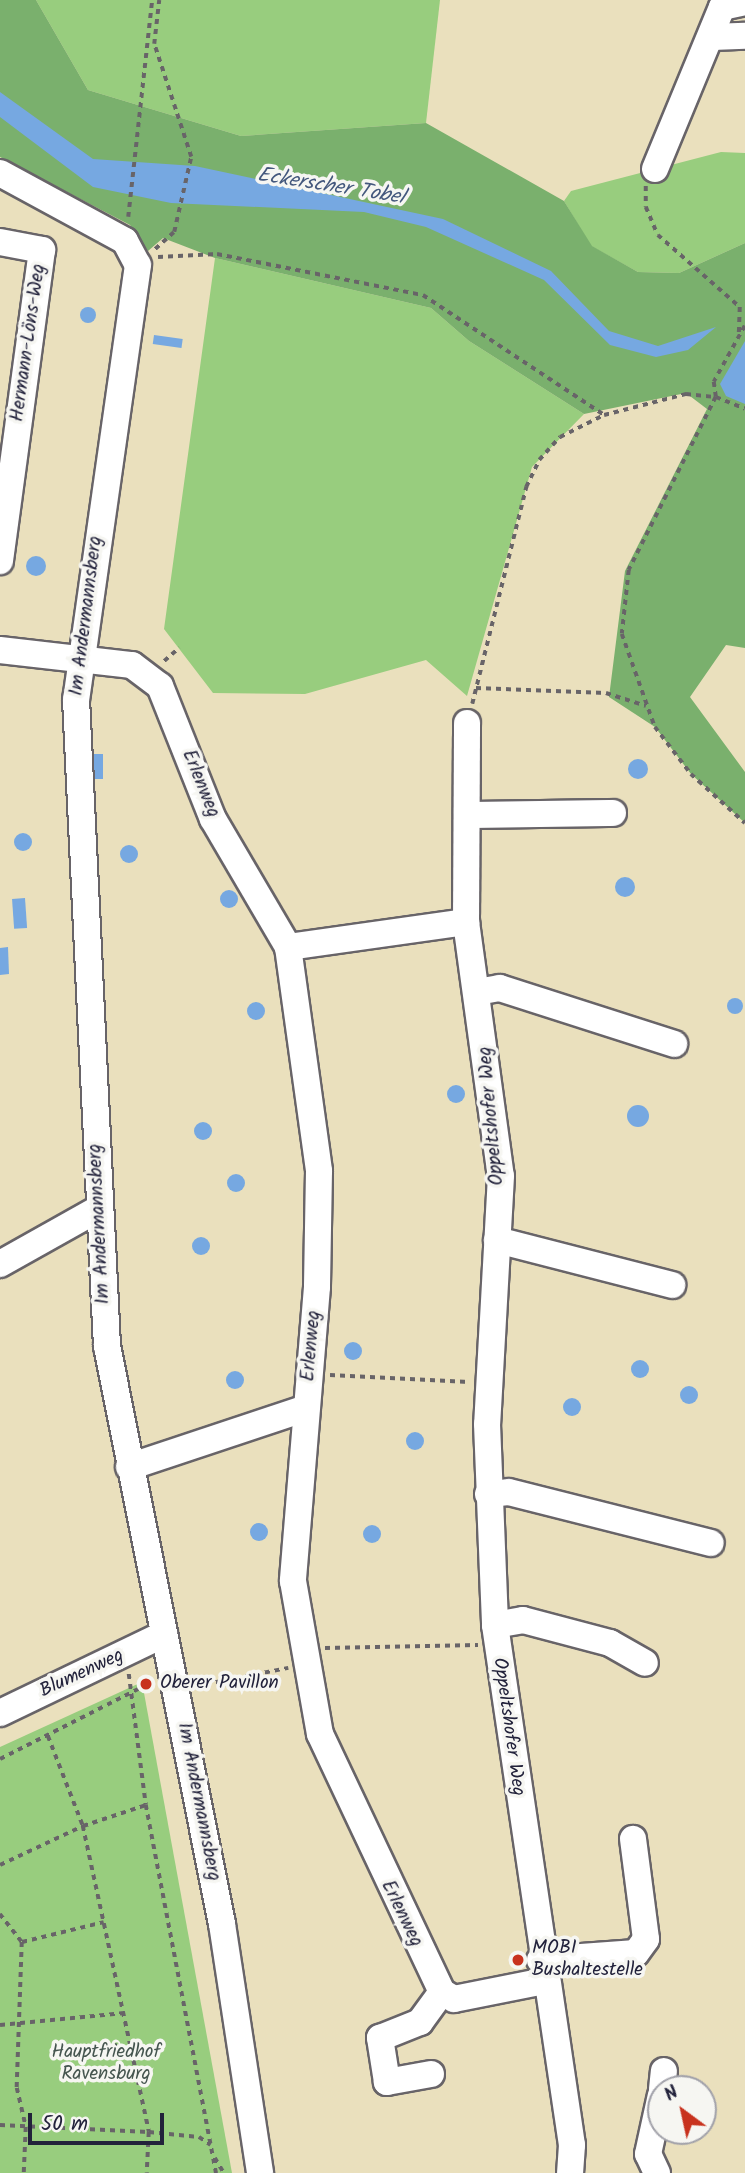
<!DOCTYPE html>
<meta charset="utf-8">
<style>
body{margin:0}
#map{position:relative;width:745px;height:2173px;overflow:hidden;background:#eae0bd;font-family:Kalam,sans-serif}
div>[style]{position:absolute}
.green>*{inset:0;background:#98cd7e}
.forest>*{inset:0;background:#7ab06d}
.water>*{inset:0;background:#76a8e1;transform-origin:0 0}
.round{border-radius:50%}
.path>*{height:3.5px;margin-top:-1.75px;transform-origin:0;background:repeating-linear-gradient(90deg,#686468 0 5px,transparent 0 10px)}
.roads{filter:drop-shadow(2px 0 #686468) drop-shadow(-2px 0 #686468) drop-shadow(0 2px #686468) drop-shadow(0 -2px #686468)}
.minor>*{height:26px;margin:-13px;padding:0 13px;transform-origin:13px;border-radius:13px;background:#fff}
.dots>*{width:19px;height:19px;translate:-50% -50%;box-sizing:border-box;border:4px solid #f6f6f2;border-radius:50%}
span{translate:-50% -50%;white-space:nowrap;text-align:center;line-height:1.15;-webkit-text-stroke:7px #f6f6f2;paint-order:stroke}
.street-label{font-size:19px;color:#22223b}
.poi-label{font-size:19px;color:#22223b}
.left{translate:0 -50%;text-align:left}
.park-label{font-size:19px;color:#45554f}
.water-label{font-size:21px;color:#44587d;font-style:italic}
.north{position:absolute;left:647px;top:2075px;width:70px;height:70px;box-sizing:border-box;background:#f6f6f2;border:2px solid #a1a1a9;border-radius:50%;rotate:327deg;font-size:19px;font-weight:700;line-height:28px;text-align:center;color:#22223b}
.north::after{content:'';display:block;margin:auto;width:24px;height:32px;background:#c8321e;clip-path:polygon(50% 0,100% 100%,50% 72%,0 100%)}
.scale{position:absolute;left:28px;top:2113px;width:136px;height:32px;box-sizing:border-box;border:4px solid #22223b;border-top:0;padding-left:9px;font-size:21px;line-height:24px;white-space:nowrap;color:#22223b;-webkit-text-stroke:5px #f6f6f2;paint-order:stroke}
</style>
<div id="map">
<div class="green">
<div style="clip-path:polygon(36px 0,440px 0,426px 123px,241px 136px,88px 90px)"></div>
<div style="clip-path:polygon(721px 152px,745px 153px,745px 243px,679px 273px,638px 272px,591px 246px,564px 201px,571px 191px)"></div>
<div style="clip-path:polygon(215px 258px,431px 308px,469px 341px,584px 414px,532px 467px,467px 696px,426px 660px,305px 694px,213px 693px,164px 629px)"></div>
<div style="clip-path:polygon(142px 1682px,232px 2173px,0 2173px,0 1747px)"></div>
</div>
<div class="forest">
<div style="clip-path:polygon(0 0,36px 0,88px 90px,241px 136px,426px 123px,564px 201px,592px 246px,638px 272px,679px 273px,745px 243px,745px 648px,726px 645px,690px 697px,745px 772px,745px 823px,691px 774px,655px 727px,609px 697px,625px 571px,707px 409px,686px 393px,584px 414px,469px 341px,431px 308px,215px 258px,163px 238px,148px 251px,130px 225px,0 157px)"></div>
</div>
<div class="water">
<div style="clip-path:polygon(0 92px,93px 159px,195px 166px,443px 219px,551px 271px,609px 331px,658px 346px,716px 327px,688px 350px,656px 357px,610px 345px,544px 280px,426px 227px,364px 212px,171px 203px,93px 187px,0 117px)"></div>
<div class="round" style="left:80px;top:307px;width:16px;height:16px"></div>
<div style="left:154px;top:335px;width:29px;height:9px;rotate:8deg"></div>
<div style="clip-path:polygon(745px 341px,745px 404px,726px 396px,720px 384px)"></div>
<div class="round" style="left:26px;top:556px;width:20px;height:20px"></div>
<div style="left:92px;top:754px;width:11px;height:25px"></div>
<div class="round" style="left:628px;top:759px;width:20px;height:20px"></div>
<div class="round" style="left:14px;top:833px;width:18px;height:18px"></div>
<div class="round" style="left:120px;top:845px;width:18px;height:18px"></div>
<div class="round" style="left:615px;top:877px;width:20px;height:20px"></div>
<div class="round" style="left:220px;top:890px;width:18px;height:18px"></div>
<div style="left:25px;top:898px;width:30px;height:13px;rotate:86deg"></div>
<div style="clip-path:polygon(8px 947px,9px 974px,0 975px,0 948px)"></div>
<div class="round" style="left:727px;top:998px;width:16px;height:16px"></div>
<div class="round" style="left:247px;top:1002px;width:18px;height:18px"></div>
<div class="round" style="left:447px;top:1085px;width:18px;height:18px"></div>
<div class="round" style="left:627px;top:1105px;width:22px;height:22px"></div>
<div class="round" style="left:194px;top:1122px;width:18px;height:18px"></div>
<div class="round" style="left:227px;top:1174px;width:18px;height:18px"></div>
<div class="round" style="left:192px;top:1237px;width:18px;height:18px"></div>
<div class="round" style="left:344px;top:1342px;width:18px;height:18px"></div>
<div class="round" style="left:631px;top:1360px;width:18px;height:18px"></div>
<div class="round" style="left:226px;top:1371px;width:18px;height:18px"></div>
<div class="round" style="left:680px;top:1386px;width:18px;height:18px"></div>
<div class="round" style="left:563px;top:1398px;width:18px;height:18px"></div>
<div class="round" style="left:406px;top:1432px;width:18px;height:18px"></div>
<div class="round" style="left:250px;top:1523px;width:18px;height:18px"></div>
<div class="round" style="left:363px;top:1525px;width:18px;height:18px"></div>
</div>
<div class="path">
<div style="left:646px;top:186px;width:21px;rotate:90deg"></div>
<div style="left:646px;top:207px;width:30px;rotate:67deg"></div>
<div style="left:658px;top:235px;width:109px;rotate:41.3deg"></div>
<div style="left:740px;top:307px;width:26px;rotate:92deg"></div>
<div style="left:128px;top:217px;width:218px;rotate:-83.7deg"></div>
<div style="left:155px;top:249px;width:25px;rotate:-42deg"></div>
<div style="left:174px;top:232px;width:77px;rotate:-77.2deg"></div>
<div style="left:191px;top:157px;width:119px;rotate:-108.1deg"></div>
<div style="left:154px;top:44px;width:44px;rotate:-83.5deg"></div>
<div style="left:158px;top:257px;width:59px;rotate:-2.9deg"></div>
<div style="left:217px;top:254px;width:210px;rotate:11.3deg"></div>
<div style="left:423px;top:295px;width:217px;rotate:33.5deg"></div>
<div style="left:745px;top:326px;width:64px;rotate:119deg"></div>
<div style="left:714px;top:382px;width:15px;rotate:82deg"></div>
<div style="left:716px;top:397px;width:31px;rotate:22deg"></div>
<div style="left:164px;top:661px;width:20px;rotate:-41deg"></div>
<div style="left:476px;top:688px;width:130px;rotate:2.2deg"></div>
<div style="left:606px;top:693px;width:42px;rotate:18deg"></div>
<div style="left:472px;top:704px;width:224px;rotate:-76deg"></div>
<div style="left:526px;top:487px;width:30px;rotate:-64deg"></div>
<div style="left:539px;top:460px;width:31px;rotate:-48deg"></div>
<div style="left:560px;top:437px;width:49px;rotate:-26.6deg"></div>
<div style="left:604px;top:415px;width:85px;rotate:-14.4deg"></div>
<div style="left:686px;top:394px;width:30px;rotate:6deg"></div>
<div style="left:716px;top:397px;width:194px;rotate:116.7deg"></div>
<div style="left:629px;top:570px;width:64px;rotate:96.2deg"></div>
<div style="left:622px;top:634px;width:99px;rotate:70.5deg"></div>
<div style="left:655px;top:727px;width:59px;rotate:52.5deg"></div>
<div style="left:691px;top:774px;width:73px;rotate:42.2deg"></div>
<div style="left:330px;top:1375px;width:139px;rotate:2.9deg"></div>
<div style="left:325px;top:1648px;width:153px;rotate:-1.1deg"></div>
<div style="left:129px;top:1674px;width:132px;rotate:82.6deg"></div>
<div style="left:146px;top:1805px;width:375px;rotate:79.2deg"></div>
<div style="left:196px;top:1686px;width:94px;rotate:-11.1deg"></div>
<div style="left:48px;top:1736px;width:97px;rotate:68.7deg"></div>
<div style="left:83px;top:1826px;width:313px;rotate:77.8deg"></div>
<div style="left:149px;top:2132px;width:41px;rotate:92.8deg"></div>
<div style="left:0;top:1759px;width:157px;rotate:-26.9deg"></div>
<div style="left:0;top:1865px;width:92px;rotate:-25.2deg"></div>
<div style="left:83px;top:1826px;width:66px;rotate:-18.4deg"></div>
<div style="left:0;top:1914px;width:36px;rotate:52deg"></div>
<div style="left:22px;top:1942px;width:146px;rotate:92deg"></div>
<div style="left:17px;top:2088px;width:40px;rotate:77deg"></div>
<div style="left:26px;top:2127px;width:46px;rotate:92.5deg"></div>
<div style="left:22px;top:1942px;width:84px;rotate:-13.7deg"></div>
<div style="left:0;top:2025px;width:125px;rotate:-5.5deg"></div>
<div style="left:0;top:2125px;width:149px;rotate:2.7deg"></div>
<div style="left:149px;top:2132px;width:50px;rotate:5.7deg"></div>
<div style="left:199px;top:2137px;width:14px;rotate:34deg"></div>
<div style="left:215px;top:2158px;width:17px;rotate:59deg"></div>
</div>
<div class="roads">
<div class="minor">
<div style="left:712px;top:37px;width:33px;rotate:-2deg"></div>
<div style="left:655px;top:169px;width:175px;rotate:-67.5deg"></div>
<div style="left:722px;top:7px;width:24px;rotate:-12deg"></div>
<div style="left:0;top:173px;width:142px;rotate:28.5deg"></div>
<div style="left:125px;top:241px;width:27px;rotate:62deg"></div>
<div style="left:138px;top:265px;width:438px;rotate:98.1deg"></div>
<div style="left:76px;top:699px;width:648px;rotate:87.26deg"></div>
<div style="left:107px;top:1346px;width:589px;rotate:78.75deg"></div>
<div style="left:222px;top:1924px;width:252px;rotate:81.3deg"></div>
<div style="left:0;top:242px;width:43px;rotate:10.8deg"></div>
<div style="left:42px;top:250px;width:314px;rotate:97.7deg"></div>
<div style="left:0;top:650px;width:133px;rotate:6.5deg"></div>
<div style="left:132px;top:665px;width:35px;rotate:37deg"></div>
<div style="left:160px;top:686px;width:143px;rotate:68.3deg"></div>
<div style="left:213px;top:819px;width:148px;rotate:59.6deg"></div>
<div style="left:288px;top:947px;width:226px;rotate:82.1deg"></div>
<div style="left:319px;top:1171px;width:116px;rotate:91deg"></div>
<div style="left:317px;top:1287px;width:295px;rotate:94.7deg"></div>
<div style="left:293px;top:1581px;width:155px;rotate:80deg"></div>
<div style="left:320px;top:1734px;width:285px;rotate:64.7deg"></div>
<div style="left:442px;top:1992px;width:14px;rotate:30deg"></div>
<div style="left:454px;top:1999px;width:92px;rotate:-11.3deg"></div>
<div style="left:467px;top:815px;width:146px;rotate:-0.8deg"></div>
<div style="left:466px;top:922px;width:199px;rotate:-89.7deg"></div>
<div style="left:288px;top:947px;width:180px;rotate:-8deg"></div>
<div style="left:466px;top:922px;width:256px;rotate:82.2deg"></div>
<div style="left:501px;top:1176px;width:248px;rotate:93.2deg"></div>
<div style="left:487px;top:1424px;width:201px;rotate:87.7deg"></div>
<div style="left:495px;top:1625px;width:526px;rotate:81.58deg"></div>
<div style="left:572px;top:2145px;width:28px;rotate:94deg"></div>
<div style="left:477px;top:992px;width:23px;rotate:-10deg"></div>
<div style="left:500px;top:988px;width:183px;rotate:17.8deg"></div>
<div style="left:497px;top:1240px;width:181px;rotate:14.4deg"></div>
<div style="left:0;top:1264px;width:112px;rotate:-29.3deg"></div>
<div style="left:129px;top:1467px;width:187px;rotate:-18.4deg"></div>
<div style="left:488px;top:1494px;width:21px;rotate:-5deg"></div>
<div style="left:509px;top:1492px;width:208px;rotate:14.2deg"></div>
<div style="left:495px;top:1625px;width:28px;rotate:-10deg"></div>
<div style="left:523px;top:1620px;width:90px;rotate:14.8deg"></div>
<div style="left:610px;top:1643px;width:40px;rotate:29.7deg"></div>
<div style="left:0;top:1713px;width:182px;rotate:-25.7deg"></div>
<div style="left:540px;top:1960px;width:96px;rotate:-4.2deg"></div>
<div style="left:636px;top:1953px;width:17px;rotate:-54deg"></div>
<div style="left:646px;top:1939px;width:101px;rotate:-97.4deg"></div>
<div style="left:431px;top:2074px;width:45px;rotate:169.7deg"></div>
<div style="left:387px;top:2082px;width:45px;rotate:-99deg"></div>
<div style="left:380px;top:2038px;width:43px;rotate:-21.8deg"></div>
<div style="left:420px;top:2022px;width:37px;rotate:-54deg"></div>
<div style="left:662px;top:2089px;width:18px;rotate:-84deg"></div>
<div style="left:657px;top:2173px;width:21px;rotate:-115deg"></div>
<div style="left:648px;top:2154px;width:60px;rotate:-77.6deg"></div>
</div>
</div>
<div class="dots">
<div style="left:146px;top:1684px;background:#c8321e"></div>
<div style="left:518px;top:1960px;background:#c8321e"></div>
</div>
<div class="street-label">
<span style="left:29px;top:343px;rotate:-82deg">Hermann-Löns-Weg</span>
<span style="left:87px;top:616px;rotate:-83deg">Im Andermannsberg</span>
<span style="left:200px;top:784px;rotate:68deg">Erlenweg</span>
<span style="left:492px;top:1116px;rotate:-95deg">Oppeltshofer Weg</span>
<span style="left:100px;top:1224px;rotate:-93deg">Im Andermannsberg</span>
<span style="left:312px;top:1346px;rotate:-85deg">Erlenweg</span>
<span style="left:82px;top:1674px;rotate:-25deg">Blumenweg</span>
<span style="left:508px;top:1727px;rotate:82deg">Oppeltshofer Weg</span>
<span style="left:198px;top:1802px;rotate:79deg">Im Andermannsberg</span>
<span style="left:401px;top:1914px;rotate:64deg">Erlenweg</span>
</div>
<div class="poi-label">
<span class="left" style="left:160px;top:1684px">Oberer Pavillon</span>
<span class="left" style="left:532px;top:1960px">MOBI<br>Bushaltestelle</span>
</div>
<div class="park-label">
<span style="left:106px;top:2064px">Hauptfriedhof<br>Ravensburg</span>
</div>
<div class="water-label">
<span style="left:331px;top:187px;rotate:9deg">Eckerscher Tobel</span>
</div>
<div class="north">N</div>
<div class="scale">50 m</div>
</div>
